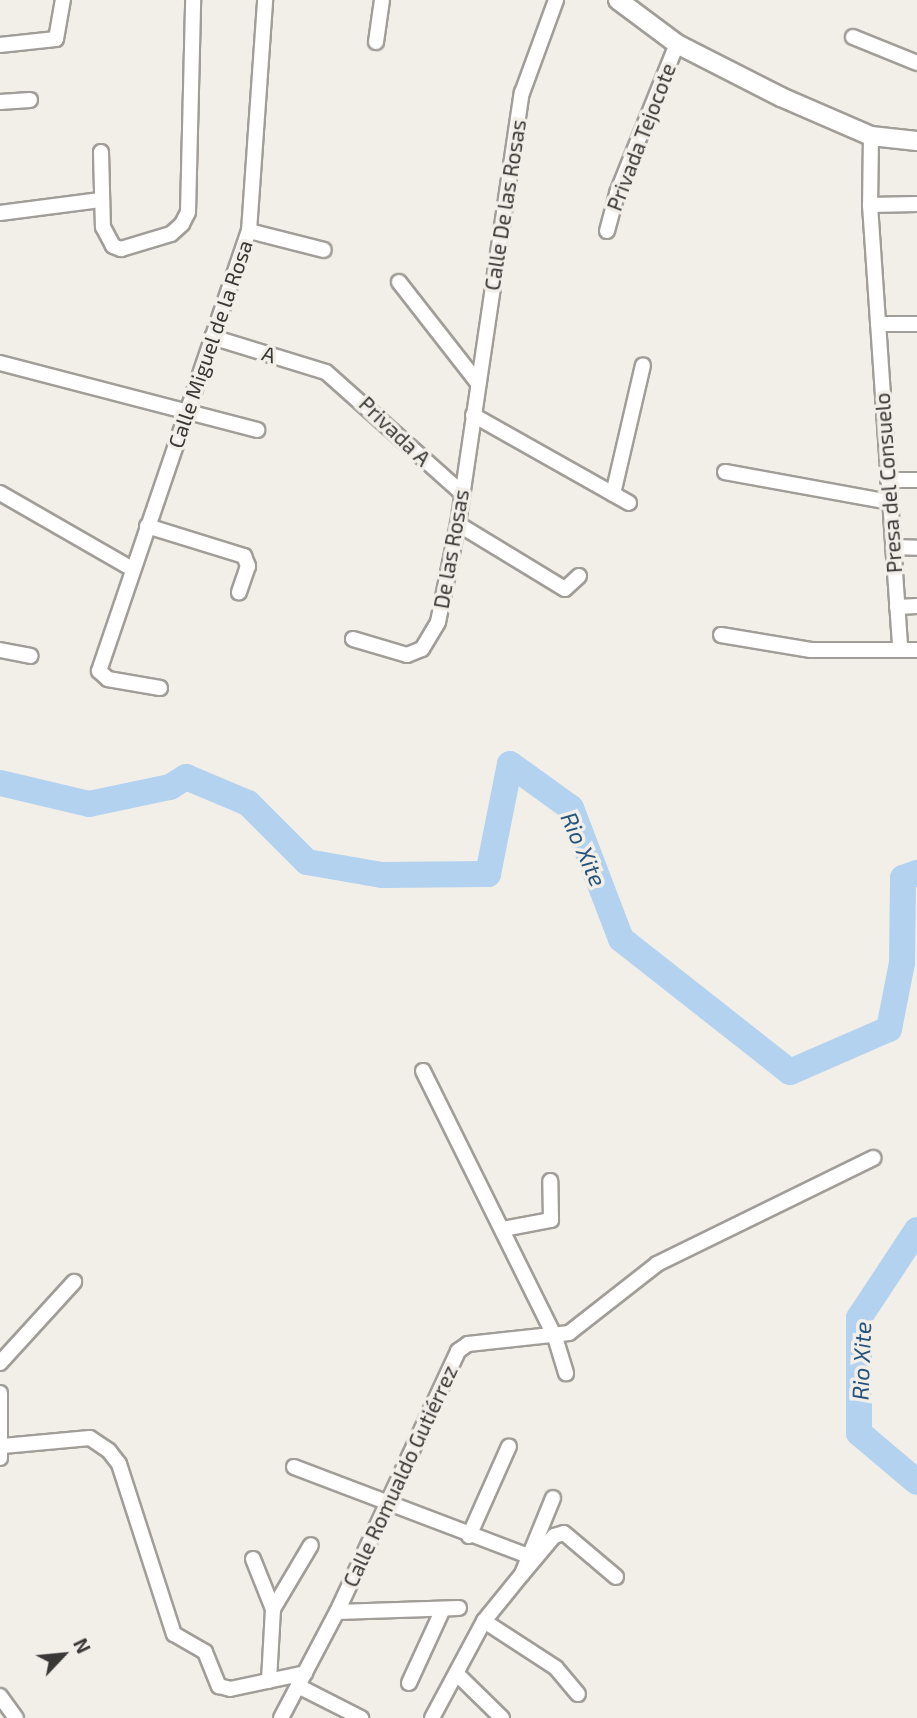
<!DOCTYPE html>
<meta charset="utf-8">
<style>
body{margin:0}
#map{position:relative;width:917px;height:1718px;overflow:hidden;background:#f2eee8;font-family:"Exo 2",sans-serif}
div>[style]{position:absolute}
.river>*{height:26px;margin:-13px;padding:0 13px;transform-origin:13px;border-radius:13px;background:#b2d2f0}
.roads{filter:drop-shadow(2px 0 #a19d98) drop-shadow(-2px 0 #a19d98) drop-shadow(0 2px #a19d98) drop-shadow(0 -2px #a19d98)}
.minor>*{height:14px;margin:-7px;padding:0 7px;transform-origin:7px;border-radius:7px;background:#fff}
.tertiary>*{height:18px;margin:-9px;padding:0 9px;transform-origin:9px;border-radius:9px;background:#fff}
span{translate:-50% -50%;white-space:nowrap;text-align:center;line-height:1.15;-webkit-text-stroke:7px #f2eee8;paint-order:stroke}
.street-label{font-size:21px;color:#393836}
.water-label{font-size:23px;color:#24537b;font-style:italic}
.north{position:absolute;left:28px;top:1620px;width:70px;height:70px;-webkit-text-stroke:5px #f2eee8;paint-order:stroke;rotate:64deg;font-size:19px;font-weight:700;line-height:28px;text-align:center;color:#393836}
.north::after{content:'';display:block;margin:auto;width:24px;height:32px;background:#393836;clip-path:polygon(50% 0,100% 100%,50% 72%,0 100%)}
</style>
<div id="map">
<div class="river">
<div style="left:0;top:783px;width:91px;rotate:13.3deg"></div>
<div style="left:89px;top:804px;width:83px;rotate:-11.9deg"></div>
<div style="left:170px;top:787px;width:19px;rotate:-32deg"></div>
<div style="left:186px;top:777px;width:67px;rotate:22.8deg"></div>
<div style="left:248px;top:803px;width:83px;rotate:45deg"></div>
<div style="left:307px;top:862px;width:76px;rotate:9.8deg"></div>
<div style="left:382px;top:875px;width:106px;rotate:-0.5deg"></div>
<div style="left:488px;top:874px;width:112px;rotate:-78.7deg"></div>
<div style="left:510px;top:764px;width:75px;rotate:35.8deg"></div>
<div style="left:571px;top:808px;width:140px;rotate:69.1deg"></div>
<div style="left:621px;top:939px;width:215px;rotate:38.2deg"></div>
<div style="left:790px;top:1072px;width:108px;rotate:-23.5deg"></div>
<div style="left:889px;top:1029px;width:67px;rotate:-78.9deg"></div>
<div style="left:902px;top:963px;width:85px;rotate:-89.3deg"></div>
<div style="left:903px;top:878px;width:15px;rotate:-20deg"></div>
<div style="left:917px;top:1230px;width:105px;rotate:123.4deg"></div>
<div style="left:859px;top:1318px;width:115px;rotate:90deg"></div>
<div style="left:859px;top:1433px;width:76px;rotate:40.2deg"></div>
</div>
<div class="roads">
<div class="minor">
<div style="left:853px;top:37px;width:69px;rotate:22.1deg"></div>
<div style="left:376px;top:42px;width:42px;rotate:-81.9deg"></div>
<div style="left:0;top:45px;width:56px;rotate:-6.1deg"></div>
<div style="left:56px;top:39px;width:40px;rotate:-80deg"></div>
<div style="left:0;top:102px;width:30px;rotate:-4deg"></div>
<div style="left:871px;top:136px;width:69px;rotate:90.8deg"></div>
<div style="left:870px;top:205px;width:446px;rotate:86.1deg"></div>
<div style="left:101px;top:152px;width:75px;rotate:88.5deg"></div>
<div style="left:103px;top:227px;width:21px;rotate:62deg"></div>
<div style="left:113px;top:246px;width:9px;rotate:21deg"></div>
<div style="left:121px;top:249px;width:52px;rotate:-16.7deg"></div>
<div style="left:171px;top:234px;width:15px;rotate:-42deg"></div>
<div style="left:182px;top:224px;width:13px;rotate:-63deg"></div>
<div style="left:188px;top:212px;width:212px;rotate:-88.6deg"></div>
<div style="left:870px;top:205px;width:47px;rotate:-1.2deg"></div>
<div style="left:0;top:213px;width:101px;rotate:-7.4deg"></div>
<div style="left:249px;top:231px;width:77px;rotate:14.2deg"></div>
<div style="left:607px;top:231px;width:39px;rotate:-75deg"></div>
<div style="left:617px;top:193px;width:161px;rotate:-68.1deg"></div>
<div style="left:399px;top:282px;width:128px;rotate:52deg"></div>
<div style="left:878px;top:324px;width:39px"></div>
<div style="left:212px;top:337px;width:119px;rotate:17.1deg"></div>
<div style="left:326px;top:372px;width:182px;rotate:41.7deg"></div>
<div style="left:0;top:363px;width:266px;rotate:14.6deg"></div>
<div style="left:473px;top:415px;width:179px;rotate:29.4deg"></div>
<div style="left:725px;top:472px;width:168px;rotate:10.3deg"></div>
<div style="left:888px;top:480px;width:29px"></div>
<div style="left:0;top:493px;width:152px;rotate:29.9deg"></div>
<div style="left:613px;top:494px;width:132px;rotate:-76.9deg"></div>
<div style="left:458px;top:524px;width:125px;rotate:31.3deg"></div>
<div style="left:565px;top:589px;width:19px;rotate:-43deg"></div>
<div style="left:147px;top:526px;width:102px;rotate:17.2deg"></div>
<div style="left:244px;top:556px;width:11px;rotate:68deg"></div>
<div style="left:248px;top:566px;width:28px;rotate:109deg"></div>
<div style="left:893px;top:547px;width:24px;rotate:2deg"></div>
<div style="left:897px;top:607px;width:20px;rotate:-3deg"></div>
<div style="left:721px;top:635px;width:91px;rotate:9.5deg"></div>
<div style="left:811px;top:650px;width:106px"></div>
<div style="left:353px;top:639px;width:56px;rotate:16.5deg"></div>
<div style="left:407px;top:655px;width:16px;rotate:-22deg"></div>
<div style="left:422px;top:649px;width:31px;rotate:-59deg"></div>
<div style="left:438px;top:622px;width:100px;rotate:-78.5deg"></div>
<div style="left:458px;top:524px;width:436px;rotate:-81.6deg"></div>
<div style="left:522px;top:93px;width:99px;rotate:-69.9deg"></div>
<div style="left:0;top:650px;width:31px;rotate:11deg"></div>
<div style="left:160px;top:688px;width:53px;rotate:-170.2deg"></div>
<div style="left:108px;top:679px;width:12px;rotate:-138deg"></div>
<div style="left:99px;top:671px;width:465px;rotate:-71.2deg"></div>
<div style="left:249px;top:231px;width:232px;rotate:-86deg"></div>
<div style="left:423px;top:1071px;width:297px;rotate:63.6deg"></div>
<div style="left:555px;top:1337px;width:38px;rotate:73deg"></div>
<div style="left:503px;top:1229px;width:49px;rotate:-10.6deg"></div>
<div style="left:551px;top:1220px;width:39px;rotate:-91deg"></div>
<div style="left:0;top:1363px;width:110px;rotate:-47.6deg"></div>
<div style="left:0;top:1393px;width:65px;rotate:90deg"></div>
<div style="left:3px;top:1446px;width:87px;rotate:-5.3deg"></div>
<div style="left:90px;top:1438px;width:23px;rotate:34deg"></div>
<div style="left:109px;top:1451px;width:16px;rotate:52deg"></div>
<div style="left:119px;top:1464px;width:179px;rotate:72.1deg"></div>
<div style="left:174px;top:1634px;width:36px;rotate:30deg"></div>
<div style="left:205px;top:1652px;width:37px;rotate:68deg"></div>
<div style="left:219px;top:1686px;width:11px;rotate:15deg"></div>
<div style="left:230px;top:1689px;width:77px;rotate:-12deg"></div>
<div style="left:294px;top:1467px;width:250px;rotate:20.8deg"></div>
<div style="left:469px;top:1536px;width:98px;rotate:-66deg"></div>
<div style="left:253px;top:1559px;width:54px;rotate:68.2deg"></div>
<div style="left:273px;top:1609px;width:72px;rotate:93.2deg"></div>
<div style="left:523px;top:1573px;width:48px;rotate:-50deg"></div>
<div style="left:554px;top:1536px;width:10px;rotate:-17deg"></div>
<div style="left:564px;top:1533px;width:68px;rotate:40.2deg"></div>
<div style="left:273px;top:1609px;width:74px;rotate:-59.3deg"></div>
<div style="left:337px;top:1612px;width:122px;rotate:-1.9deg"></div>
<div style="left:484px;top:1621px;width:86px;rotate:33.1deg"></div>
<div style="left:556px;top:1668px;width:34px;rotate:50deg"></div>
<div style="left:457px;top:1674px;width:63px;rotate:44.4deg"></div>
<div style="left:409px;top:1683px;width:81px;rotate:-65.3deg"></div>
<div style="left:298px;top:1686px;width:71px;rotate:26.9deg"></div>
<div style="left:0;top:1696px;width:27px;rotate:54deg"></div>
<div style="left:281px;top:1718px;width:120px;rotate:-62.2deg"></div>
<div style="left:337px;top:1612px;width:288px;rotate:-65.1deg"></div>
<div style="left:458px;top:1351px;width:12px;rotate:-35deg"></div>
<div style="left:468px;top:1344px;width:102px;rotate:-6.2deg"></div>
<div style="left:569px;top:1333px;width:112px;rotate:-38.1deg"></div>
<div style="left:657px;top:1264px;width:241px;rotate:-26.1deg"></div>
<div style="left:432px;top:1718px;width:110px;rotate:-61.8deg"></div>
<div style="left:484px;top:1621px;width:60px;rotate:-51deg"></div>
<div style="left:522px;top:1574px;width:82px;rotate:-67.8deg"></div>
</div>
<div class="tertiary">
<div style="left:618px;top:0;width:74px;rotate:36.7deg"></div>
<div style="left:677px;top:44px;width:117px;rotate:27deg"></div>
<div style="left:781px;top:97px;width:98px;rotate:23.4deg"></div>
<div style="left:871px;top:136px;width:46px;rotate:6.2deg"></div>
</div>
</div>
<div class="street-label">
<span style="left:641px;top:137px;rotate:-69deg">Privada Tejocote</span>
<span style="left:505px;top:205px;rotate:-81deg">Calle De las Rosas</span>
<span style="left:210px;top:344px;rotate:-71deg">Calle Miguel de la Rosa</span>
<span style="left:269px;top:354px;rotate:17deg">A</span>
<span style="left:395px;top:431px;rotate:44deg">Privada A</span>
<span style="left:888px;top:483px;rotate:-94deg">Presa del Consuelo</span>
<span style="left:451px;top:549px;rotate:-80deg">De las Rosas</span>
<span style="left:400px;top:1476px;rotate:-65deg">Calle Romualdo Gutiérrez</span>
</div>
<div class="water-label">
<span style="left:584px;top:849px;rotate:66deg">Rio Xite</span>
<span style="left:861px;top:1361px;rotate:-88deg">Rio Xite</span>
</div>
<div class="north">N</div>
</div>
